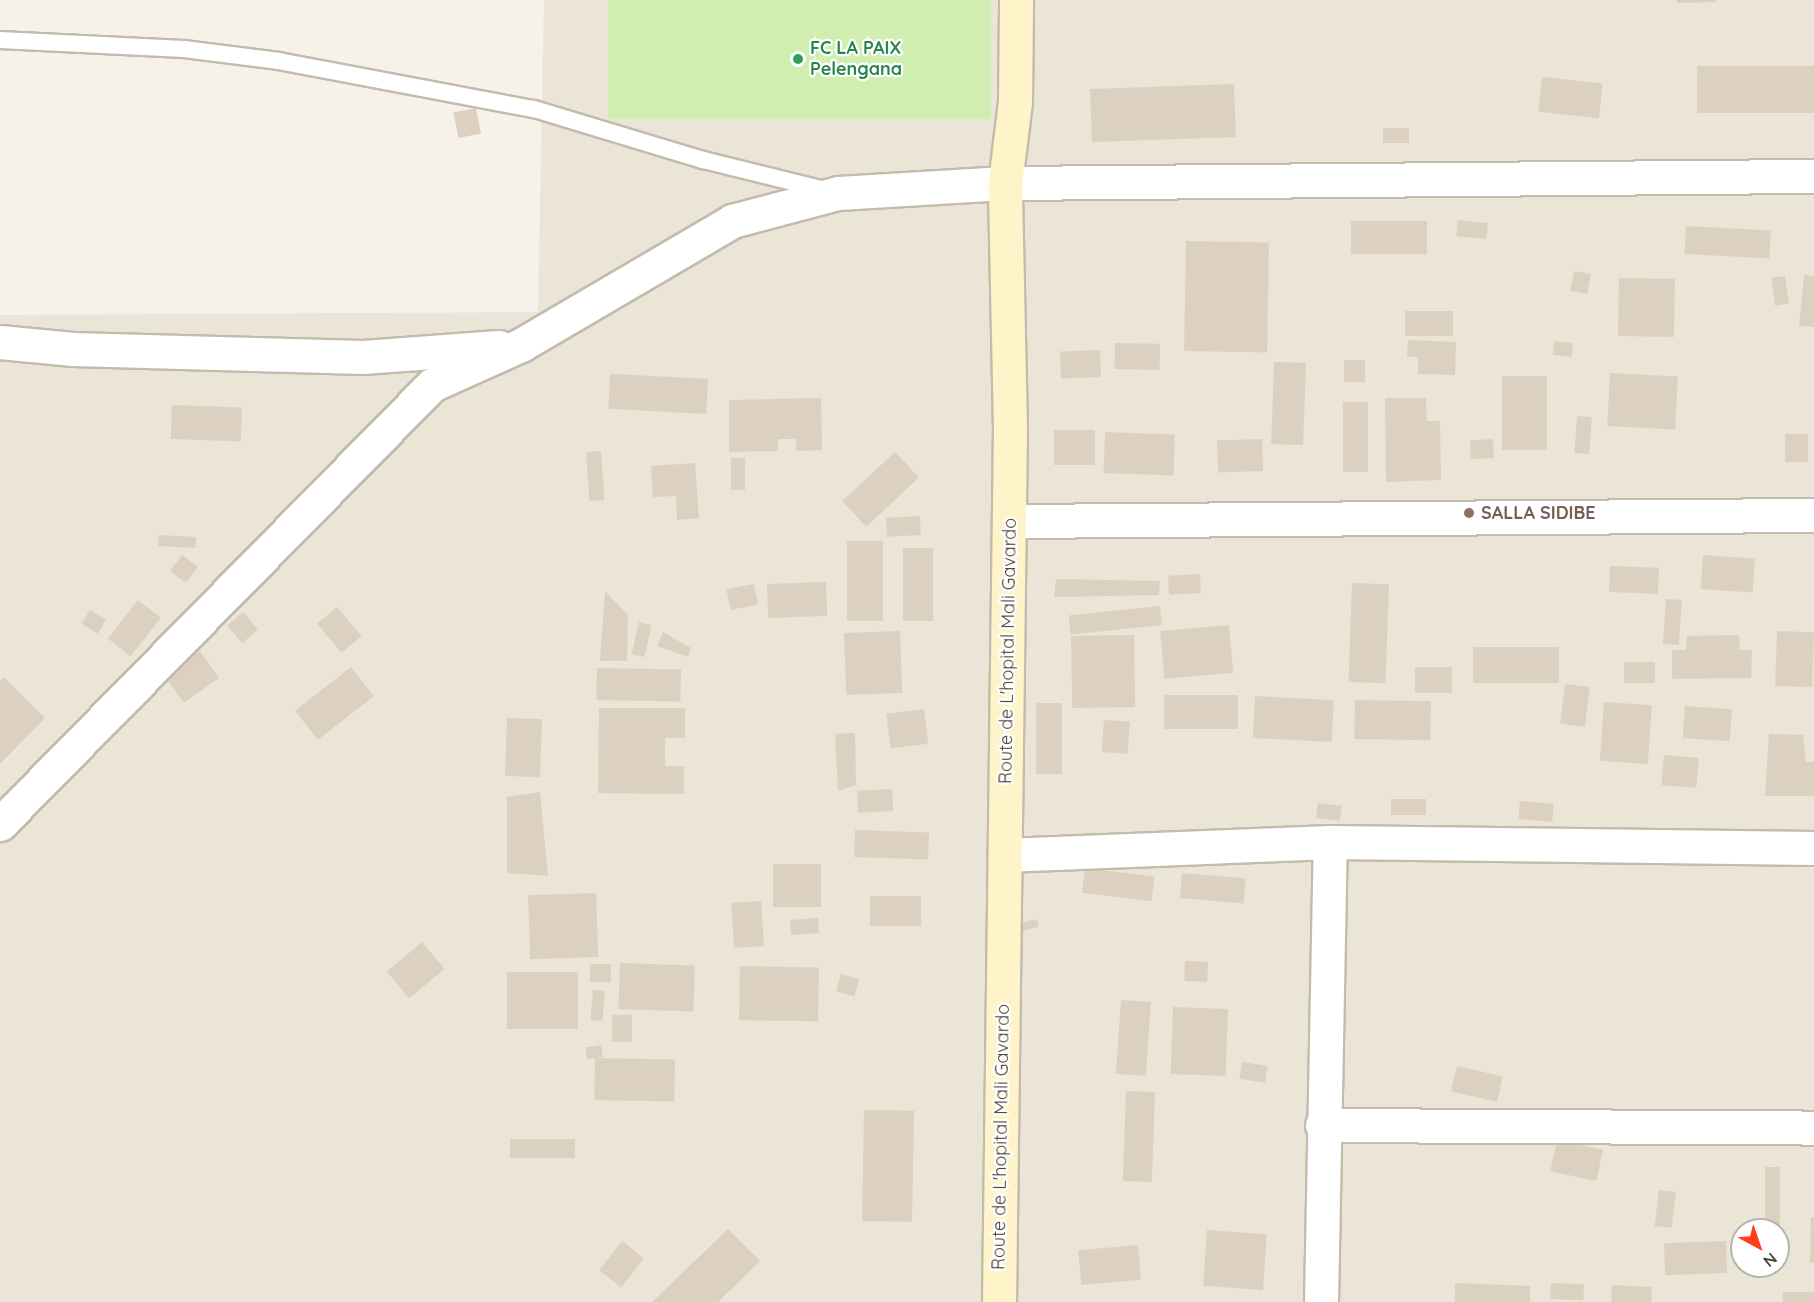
<!DOCTYPE html>
<style>
body{margin:0}
#map{position:relative;width:1814px;height:1302px;overflow:hidden;background:#f6f2e9;font-family:Quicksand,sans-serif}
div>[style]{position:absolute}
.residential>*{inset:0;background:#eae5d7}
.green>*{inset:0;background:#d0eeaf;transform-origin:0 0}
.building>*{inset:0;background:#dcd1c0;transform-origin:0 0}
.roads{filter:drop-shadow(2px 0 #c3bbab) drop-shadow(-2px 0 #c3bbab) drop-shadow(0 2px #c3bbab) drop-shadow(0 -2px #c3bbab)}
.lane>*{height:16px;margin:-8px;padding:0 8px;transform-origin:8px;border-radius:8px;background:#fff}
.street>*{height:33px;margin:-16.5px;padding:0 16.5px;transform-origin:16.5px;border-radius:16.5px;background:#fff}
.secondary>*{height:33px;margin:-16.5px;padding:0 16.5px;transform-origin:16.5px;border-radius:16.5px;background:#fff3ca}
.dots>*{width:16px;height:16px;translate:-50% -50%;box-sizing:border-box;border:3px solid #fff;border-radius:50%}
span{translate:-50% -50%;white-space:nowrap;text-align:center;line-height:1.15;-webkit-text-stroke:4.5px #fff;paint-order:stroke}
.leisure-label{font-size:18px;color:#27864d;font-weight:700}
.left{translate:0 -50%;text-align:left}
.education-label{font-size:18px;color:#785e54;font-weight:700}
.street-label{font-size:18px;color:#4b4336}
.north{position:absolute;left:1730px;top:1218px;width:60px;height:60px;box-sizing:border-box;background:#fff;border:2px solid #b7b4af;border-radius:50%;rotate:140deg;font-size:16px;font-weight:700;line-height:24px;text-align:center;color:#4b4336}
.north::after{content:'';display:block;margin:auto;width:21px;height:27px;background:#ff3e17;clip-path:polygon(50% 0,100% 100%,50% 72%,0 100%)}
</style>
<div id="map">
<div class="residential">
<div style="clip-path:polygon(evenodd,544px 0,1814px 0,1814px 1302px,0 1302px,0 315px,538px 312px,544px 0,1742px 1230px,1778px 1230px,1778px 1266px,1742px 1266px,1742px 1230px)"></div>
</div>
<div class="green">
<div style="left:608px;top:0;width:383px;height:119px"></div>
</div>
<div class="building">
<div style="clip-path:polygon(1677px 0,1716px 0,1716px 2px,1677px 3px)"></div>
<div style="left:1814px;top:66px;width:47px;height:117px;rotate:90deg"></div>
<div style="left:1542px;top:77px;width:61px;height:35px;rotate:6deg"></div>
<div style="left:1234px;top:84px;width:53px;height:144px;rotate:88deg"></div>
<div style="left:476px;top:108px;width:26px;height:23px;rotate:79deg"></div>
<div style="left:1383px;top:128px;width:26px;height:15px"></div>
<div style="left:1458px;top:220px;width:30px;height:16px;rotate:6deg"></div>
<div style="left:1351px;top:221px;width:76px;height:33px"></div>
<div style="left:1686px;top:226px;width:85px;height:28px;rotate:3deg"></div>
<div style="left:1186px;top:241px;width:83px;height:110px;rotate:1deg"></div>
<div style="left:1574px;top:271px;width:17px;height:20px;rotate:10deg"></div>
<div style="clip-path:polygon(1804px 275px,1814px 276px,1814px 327px,1799px 326px)"></div>
<div style="left:1785px;top:276px;width:28px;height:14px;rotate:82deg"></div>
<div style="left:1619px;top:278px;width:56px;height:58px;rotate:1deg"></div>
<div style="left:1405px;top:311px;width:48px;height:25px"></div>
<div style="clip-path:polygon(1408px 340px,1456px 342px,1455px 375px,1418px 374px,1418px 357px,1407px 357px)"></div>
<div style="left:1554px;top:341px;width:19px;height:14px;rotate:6deg"></div>
<div style="left:1115px;top:343px;width:45px;height:26px;rotate:1deg"></div>
<div style="left:1100px;top:350px;width:27px;height:40px;rotate:88deg"></div>
<div style="left:1344px;top:360px;width:21px;height:22px"></div>
<div style="left:1274px;top:362px;width:32px;height:82px;rotate:2deg"></div>
<div style="left:1610px;top:373px;width:68px;height:53px;rotate:3deg"></div>
<div style="left:1502px;top:376px;width:45px;height:74px"></div>
<div style="left:708px;top:379px;width:35px;height:98px;rotate:93deg"></div>
<div style="clip-path:polygon(821px 398px,822px 450px,796px 451px,796px 439px,778px 439px,778px 451px,729px 452px,729px 400px)"></div>
<div style="clip-path:polygon(1385px 398px,1426px 398px,1427px 421px,1440px 421px,1441px 480px,1386px 482px)"></div>
<div style="left:1343px;top:402px;width:25px;height:70px"></div>
<div style="left:172px;top:405px;width:70px;height:34px;rotate:2deg"></div>
<div style="left:1577px;top:416px;width:15px;height:37px;rotate:4deg"></div>
<div style="left:1054px;top:430px;width:41px;height:35px"></div>
<div style="left:1105px;top:432px;width:70px;height:41px;rotate:2deg"></div>
<div style="left:1785px;top:434px;width:23px;height:28px"></div>
<div style="left:1262px;top:439px;width:32px;height:45px;rotate:88deg"></div>
<div style="left:1493px;top:439px;width:19px;height:23px;rotate:87deg"></div>
<div style="left:601px;top:451px;width:49px;height:15px;rotate:86deg"></div>
<div style="left:895px;top:452px;width:35px;height:72px;rotate:47deg"></div>
<div style="left:731px;top:458px;width:14px;height:32px"></div>
<div style="clip-path:polygon(695px 463px,699px 518px,677px 520px,676px 496px,653px 497px,651px 466px)"></div>
<div style="left:920px;top:516px;width:19px;height:34px;rotate:87deg"></div>
<div style="left:159px;top:535px;width:37px;height:11px;rotate:3deg"></div>
<div style="left:847px;top:541px;width:36px;height:80px"></div>
<div style="left:903px;top:548px;width:30px;height:73px"></div>
<div style="left:182px;top:555px;width:20px;height:20px;rotate:37deg"></div>
<div style="left:1703px;top:555px;width:52px;height:34px;rotate:4deg"></div>
<div style="left:1610px;top:566px;width:49px;height:26px;rotate:2deg"></div>
<div style="left:1200px;top:574px;width:19px;height:32px;rotate:87deg"></div>
<div style="clip-path:polygon(1056px 579px,1160px 581px,1159px 595px,1054px 597px)"></div>
<div style="left:826px;top:582px;width:34px;height:59px;rotate:88deg"></div>
<div style="left:1352px;top:583px;width:37px;height:99px;rotate:2deg"></div>
<div style="left:754px;top:584px;width:21px;height:28px;rotate:79deg"></div>
<div style="clip-path:polygon(605px 591px,628px 615px,627px 661px,600px 661px)"></div>
<div style="left:1666px;top:599px;width:16px;height:45px;rotate:4deg"></div>
<div style="left:138px;top:600px;width:29px;height:49px;rotate:38deg"></div>
<div style="left:1160px;top:606px;width:19px;height:92px;rotate:84deg"></div>
<div style="left:337px;top:607px;width:38px;height:26px;rotate:50deg"></div>
<div style="left:90px;top:610px;width:19px;height:16px;rotate:32deg"></div>
<div style="left:243px;top:612px;width:23px;height:21px;rotate:49deg"></div>
<div style="left:639px;top:622px;width:13px;height:33px;rotate:13deg"></div>
<div style="left:1229px;top:625px;width:48px;height:69px;rotate:85deg"></div>
<div style="left:900px;top:631px;width:62px;height:56px;rotate:88deg"></div>
<div style="left:1777px;top:631px;width:37px;height:55px;rotate:2deg"></div>
<div style="clip-path:polygon(663px 632px,691px 648px,688px 657px,657px 646px)"></div>
<div style="left:1134px;top:635px;width:72px;height:63px;rotate:89deg"></div>
<div style="clip-path:polygon(1739px 635px,1740px 650px,1752px 650px,1751px 678px,1672px 679px,1672px 650px,1686px 650px,1687px 636px)"></div>
<div style="left:1559px;top:647px;width:36px;height:86px;rotate:90deg"></div>
<div style="left:200px;top:651px;width:33px;height:43px;rotate:55deg"></div>
<div style="left:1655px;top:662px;width:21px;height:31px;rotate:90deg"></div>
<div style="left:351px;top:667px;width:37px;height:71px;rotate:52deg"></div>
<div style="left:1415px;top:667px;width:37px;height:26px"></div>
<div style="left:597px;top:668px;width:84px;height:32px;rotate:1deg"></div>
<div style="clip-path:polygon(4px 677px,45px 718px,0 764px,0 681px)"></div>
<div style="left:1565px;top:684px;width:25px;height:40px;rotate:7deg"></div>
<div style="left:1238px;top:695px;width:34px;height:74px;rotate:90deg"></div>
<div style="left:1255px;top:696px;width:79px;height:42px;rotate:3deg"></div>
<div style="left:1355px;top:700px;width:76px;height:39px;rotate:1deg"></div>
<div style="left:1604px;top:702px;width:48px;height:59px;rotate:4deg"></div>
<div style="left:1036px;top:703px;width:26px;height:71px"></div>
<div style="left:1685px;top:706px;width:47px;height:32px;rotate:4deg"></div>
<div style="clip-path:polygon(599px 708px,685px 708px,685px 738px,665px 738px,665px 766px,684px 766px,684px 794px,598px 793px)"></div>
<div style="left:924px;top:709px;width:35px;height:38px;rotate:83deg"></div>
<div style="left:507px;top:718px;width:35px;height:58px;rotate:2deg"></div>
<div style="left:1104px;top:720px;width:26px;height:32px;rotate:4deg"></div>
<div style="clip-path:polygon(855px 733px,856px 785px,838px 791px,835px 734px)"></div>
<div style="clip-path:polygon(1769px 734px,1803px 735px,1806px 762px,1814px 762px,1814px 796px,1765px 796px)"></div>
<div style="left:1664px;top:755px;width:35px;height:30px;rotate:5deg"></div>
<div style="left:892px;top:789px;width:22px;height:35px;rotate:87deg"></div>
<div style="clip-path:polygon(540px 792px,548px 876px,507px 873px,507px 797px)"></div>
<div style="left:1426px;top:799px;width:16px;height:35px;rotate:90deg"></div>
<div style="left:1520px;top:801px;width:34px;height:18px;rotate:5deg"></div>
<div style="left:1318px;top:803px;width:24px;height:15px;rotate:7deg"></div>
<div style="left:855px;top:830px;width:74px;height:27px;rotate:2deg"></div>
<div style="left:821px;top:864px;width:43px;height:48px;rotate:90deg"></div>
<div style="left:1085px;top:868px;width:70px;height:25px;rotate:7deg"></div>
<div style="left:1182px;top:873px;width:64px;height:25px;rotate:5deg"></div>
<div style="left:596px;top:893px;width:64px;height:68px;rotate:88deg"></div>
<div style="left:921px;top:896px;width:30px;height:51px;rotate:90deg"></div>
<div style="left:761px;top:901px;width:45px;height:30px;rotate:86deg"></div>
<div style="left:818px;top:918px;width:15px;height:28px;rotate:86deg"></div>
<div style="left:1037px;top:919px;width:8px;height:22px;rotate:76deg"></div>
<div style="left:422px;top:942px;width:35px;height:46px;rotate:50deg"></div>
<div style="left:1185px;top:961px;width:23px;height:20px;rotate:2deg"></div>
<div style="left:620px;top:963px;width:75px;height:46px;rotate:2deg"></div>
<div style="left:590px;top:964px;width:21px;height:18px"></div>
<div style="left:740px;top:966px;width:79px;height:54px;rotate:1deg"></div>
<div style="left:507px;top:972px;width:71px;height:57px"></div>
<div style="left:841px;top:974px;width:19px;height:18px;rotate:16deg"></div>
<div style="left:593px;top:990px;width:12px;height:30px;rotate:5deg"></div>
<div style="left:1121px;top:1000px;width:30px;height:74px;rotate:4deg"></div>
<div style="left:1173px;top:1007px;width:55px;height:67px;rotate:2deg"></div>
<div style="left:632px;top:1015px;width:27px;height:20px;rotate:90deg"></div>
<div style="left:601px;top:1045px;width:12px;height:16px;rotate:81deg"></div>
<div style="left:595px;top:1058px;width:80px;height:42px;rotate:1deg"></div>
<div style="left:1242px;top:1062px;width:26px;height:17px;rotate:9deg"></div>
<div style="left:1457px;top:1066px;width:47px;height:26px;rotate:13deg"></div>
<div style="left:1126px;top:1091px;width:29px;height:90px;rotate:2deg"></div>
<div style="left:864px;top:1110px;width:50px;height:111px;rotate:1deg"></div>
<div style="left:575px;top:1139px;width:19px;height:65px;rotate:90deg"></div>
<div style="left:1557px;top:1140px;width:47px;height:32px;rotate:12deg"></div>
<div style="left:1765px;top:1167px;width:15px;height:63px"></div>
<div style="left:1659px;top:1190px;width:17px;height:36px;rotate:7deg"></div>
<div style="clip-path:polygon(1811px 1217px,1814px 1217px,1814px 1263px,1810px 1263px)"></div>
<div style="clip-path:polygon(728px 1229px,760px 1261px,718px 1302px,652px 1302px)"></div>
<div style="left:1207px;top:1230px;width:60px;height:56px;rotate:4deg"></div>
<div style="left:622px;top:1241px;width:28px;height:37px;rotate:38deg"></div>
<div style="left:1726px;top:1241px;width:32px;height:62px;rotate:88deg"></div>
<div style="left:1138px;top:1245px;width:35px;height:60px;rotate:85deg"></div>
<div style="clip-path:polygon(1455px 1283px,1530px 1286px,1530px 1302px,1455px 1302px)"></div>
<div style="left:1551px;top:1283px;width:33px;height:16px;rotate:2deg"></div>
<div style="left:1612px;top:1285px;width:40px;height:17px;rotate:3deg"></div>
<div style="left:1814px;top:1292px;width:10px;height:31px;rotate:90deg"></div>
</div>
<div class="roads">
<div class="lane">
<div style="left:0;top:40px;width:184px;rotate:2.8deg"></div>
<div style="left:184px;top:49px;width:96px;rotate:7.2deg"></div>
<div style="left:279px;top:61px;width:259px;rotate:10.7deg"></div>
<div style="left:534px;top:109px;width:177px;rotate:16.8deg"></div>
<div style="left:703px;top:160px;width:126px;rotate:13.8deg"></div>
</div>
<div class="street">
<div style="left:0;top:342px;width:73px;rotate:5.5deg"></div>
<div style="left:73px;top:349px;width:290px;rotate:1.6deg"></div>
<div style="left:363px;top:357px;width:136px;rotate:-4.2deg"></div>
<div style="left:1010px;top:521px;width:804px;rotate:-0.43deg"></div>
<div style="left:0;top:824px;width:616px;rotate:-45.46deg"></div>
<div style="left:432px;top:385px;width:98px;rotate:-24.2deg"></div>
<div style="left:521px;top:345px;width:245px;rotate:-30.4deg"></div>
<div style="left:732px;top:221px;width:110px;rotate:-14.8deg"></div>
<div style="left:838px;top:193px;width:167px;rotate:-3.4deg"></div>
<div style="left:1005px;top:183px;width:809px;rotate:-0.5deg"></div>
<div style="left:1005px;top:855px;width:325px;rotate:-2.3deg"></div>
<div style="left:1330px;top:842px;width:484px;rotate:0.7deg"></div>
<div style="left:1322px;top:1125px;width:492px;rotate:0.3deg"></div>
<div style="left:1321px;top:1302px;width:460px;rotate:-88.9deg"></div>
</div>
<div class="secondary">
<div style="left:999px;top:1302px;width:872px;rotate:-89.28deg"></div>
<div style="left:1010px;top:430px;width:247px;rotate:-91.2deg"></div>
<div style="left:1005px;top:183px;width:82px;rotate:-83deg"></div>
<div style="left:1015px;top:102px;width:102px;rotate:-89.4deg"></div>
</div>
</div>
<div class="dots">
<div style="left:798px;top:59px;background:#2e9e5b"></div>
<div style="left:1469px;top:513px;background:#8d6e63"></div>
</div>
<div class="leisure-label">
<span class="left" style="left:810px;top:59px">FC LA PAIX<br>Pelengana</span>
</div>
<div class="education-label">
<span class="left" style="left:1481px;top:513px">SALLA SIDIBE</span>
</div>
<div class="street-label">
<span style="left:1008px;top:651px;rotate:-89deg">Route de L'hopital Mali Gavardo</span>
<span style="left:1001px;top:1137px;rotate:-89deg">Route de L'hopital Mali Gavardo</span>
</div>
<div class="north">N</div>
</div>
